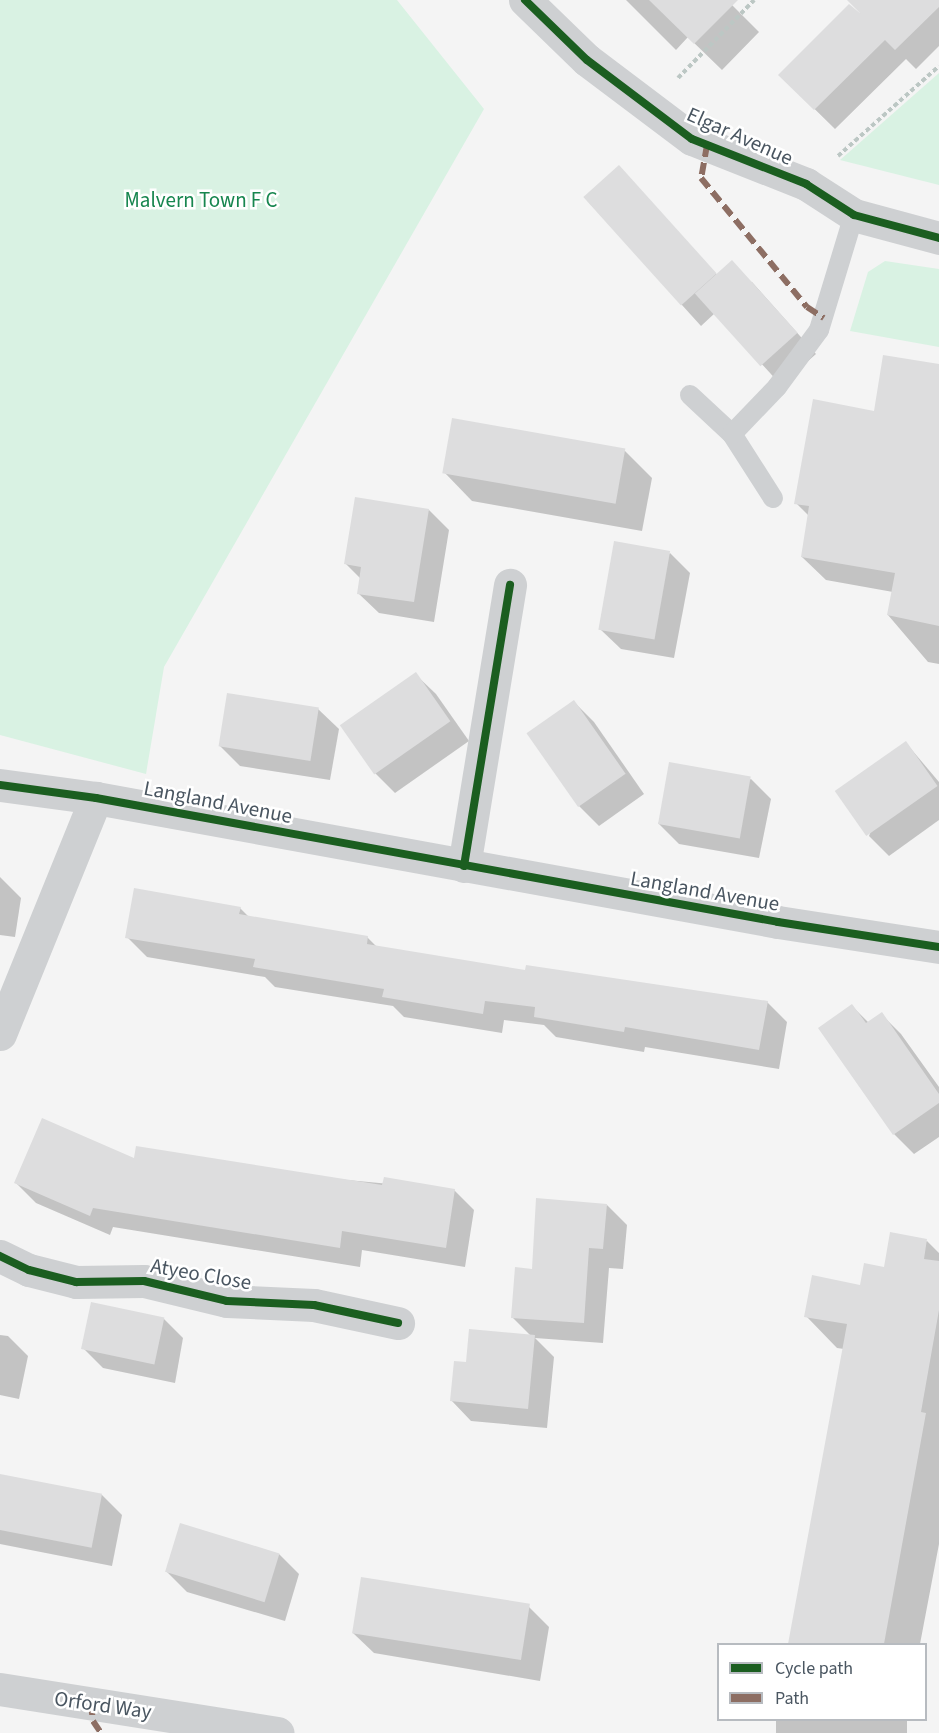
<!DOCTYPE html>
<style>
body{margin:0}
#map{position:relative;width:939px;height:1733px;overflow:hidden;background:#f4f4f4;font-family:"Source Sans 3",sans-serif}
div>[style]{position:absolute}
.green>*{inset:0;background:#d9f2e3}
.shadow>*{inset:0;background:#0003;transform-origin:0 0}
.building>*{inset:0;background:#ddddde;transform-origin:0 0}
.path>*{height:4px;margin-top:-2px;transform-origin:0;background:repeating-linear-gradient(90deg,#bcc7c4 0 4.5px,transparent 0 7.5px)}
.service>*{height:20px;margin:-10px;padding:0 10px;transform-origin:10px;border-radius:10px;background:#ced0d2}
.minor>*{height:33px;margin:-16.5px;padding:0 16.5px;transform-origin:16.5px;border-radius:16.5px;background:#ced0d2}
.quiet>*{height:6px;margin-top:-3px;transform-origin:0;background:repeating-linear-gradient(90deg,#8d6e63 0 12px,transparent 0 18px)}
.cycleway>*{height:8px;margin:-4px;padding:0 4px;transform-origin:4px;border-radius:4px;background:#1b5e20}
span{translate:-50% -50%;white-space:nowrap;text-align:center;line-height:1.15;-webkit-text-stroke:5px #fff;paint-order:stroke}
.street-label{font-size:21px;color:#4a5661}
.park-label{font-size:21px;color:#17864f}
.legend{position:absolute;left:717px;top:1643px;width:210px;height:78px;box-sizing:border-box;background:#fff;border:2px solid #b7bbc0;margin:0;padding:8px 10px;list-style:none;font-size:18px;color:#4a5661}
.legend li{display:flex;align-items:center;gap:12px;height:30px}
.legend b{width:30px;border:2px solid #b7bbc0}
</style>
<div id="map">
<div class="green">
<div style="clip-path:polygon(0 0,397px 0,484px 109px,164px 667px,146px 774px,0 735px)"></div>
<div style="clip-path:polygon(939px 73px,939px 185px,840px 160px)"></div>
<div style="clip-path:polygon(885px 261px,939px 269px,939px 347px,850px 331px,868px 272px)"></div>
</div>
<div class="shadow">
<div style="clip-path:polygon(626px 0,727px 0,759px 32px,722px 70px,688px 37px,676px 50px)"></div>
<div style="clip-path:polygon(878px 0,939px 0,939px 46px,916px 69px,906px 59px,835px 129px,780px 75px)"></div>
<div style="clip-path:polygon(619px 167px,717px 275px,752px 282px,816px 354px,781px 385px,715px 313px,701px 326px,585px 198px)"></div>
<div style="clip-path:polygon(939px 365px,939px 664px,928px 662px,888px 615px,893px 592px,826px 580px,802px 557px,809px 516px,796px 503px,876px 412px)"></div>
<div style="clip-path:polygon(624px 450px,652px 478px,642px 531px,472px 501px,444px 472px)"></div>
<div style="clip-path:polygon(429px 510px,449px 530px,434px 622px,379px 613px,358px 593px,361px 579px,346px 564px)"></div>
<div style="clip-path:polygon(670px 553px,690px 573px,674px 658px,621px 649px,600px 629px)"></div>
<div style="clip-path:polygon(415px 674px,436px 694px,469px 741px,395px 793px,375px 773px)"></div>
<div style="clip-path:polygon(574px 702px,594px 722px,644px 794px,599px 826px,579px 806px)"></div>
<div style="clip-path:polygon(318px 709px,339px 729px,330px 780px,240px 766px,220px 746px)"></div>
<div style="clip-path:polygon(906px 743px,939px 782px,939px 820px,889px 856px,869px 836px)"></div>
<div style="clip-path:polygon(751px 779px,771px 799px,759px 858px,679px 844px,658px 823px)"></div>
<div style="clip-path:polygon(0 877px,21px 898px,15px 937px,0 935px)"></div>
<div style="clip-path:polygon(240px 908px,249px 917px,367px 937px,377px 947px,526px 972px,767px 1002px,787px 1022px,779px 1069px,645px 1047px,644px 1052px,556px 1037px,544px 1025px,504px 1020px,502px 1033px,404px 1017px,393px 1006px,275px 987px,265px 977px,147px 957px,127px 937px)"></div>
<div style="clip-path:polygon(852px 1006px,869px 1023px,881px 1014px,901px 1034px,939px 1087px,939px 1137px,914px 1154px,894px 1134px)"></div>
<div style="clip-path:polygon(136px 1160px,454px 1190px,474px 1210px,465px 1267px,362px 1250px,360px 1267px,113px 1227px,110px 1235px,36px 1203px,16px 1183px)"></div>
<div style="clip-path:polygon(607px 1205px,627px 1225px,623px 1269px,609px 1268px,603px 1343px,535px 1338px,554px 1357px,547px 1428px,471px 1421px,451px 1400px,467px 1364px,531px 1336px,512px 1317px,533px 1270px)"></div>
<div style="clip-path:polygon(927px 1241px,939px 1253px,939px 1544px,920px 1644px,790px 1644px,844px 1349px,837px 1348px,806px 1316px,861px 1286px)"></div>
<div style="clip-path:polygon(163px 1318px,183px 1338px,175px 1383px,103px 1368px,83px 1348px)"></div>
<div style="clip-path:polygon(0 1335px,8px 1336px,28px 1356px,19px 1399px,0 1395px)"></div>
<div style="clip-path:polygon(0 1476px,102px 1495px,122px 1515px,112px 1566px,0 1544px)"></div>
<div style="clip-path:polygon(279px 1554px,299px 1574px,285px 1621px,187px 1592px,167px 1572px)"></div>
<div style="clip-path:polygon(529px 1607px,549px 1627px,540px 1681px,374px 1653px,353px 1633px)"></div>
<div style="left:776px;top:1720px;width:131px;height:13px"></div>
</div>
<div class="building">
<div style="clip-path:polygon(649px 0,738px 0,694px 44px)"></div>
<div style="clip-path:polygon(847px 0,939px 0,939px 7px,895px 50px,885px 40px,814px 110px,778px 75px,849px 4px,861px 14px)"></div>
<div style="left:619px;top:165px;width:146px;height:48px;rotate:48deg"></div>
<div style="left:732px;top:260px;width:98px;height:50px;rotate:48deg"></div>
<div style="clip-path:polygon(883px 355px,939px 364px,939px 626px,887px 615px,895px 573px,801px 557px,809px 506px,794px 504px,813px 399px,874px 411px)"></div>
<div style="left:452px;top:418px;width:176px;height:56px;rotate:10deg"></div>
<div style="clip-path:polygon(355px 497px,429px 509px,414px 602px,357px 594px,361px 567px,344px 564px)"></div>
<div style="left:614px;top:541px;width:57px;height:90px;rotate:10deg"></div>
<div style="left:416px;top:672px;width:60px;height:93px;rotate:55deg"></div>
<div style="left:227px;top:693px;width:93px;height:54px;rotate:9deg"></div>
<div style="left:574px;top:700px;width:90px;height:58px;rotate:55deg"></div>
<div style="left:906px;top:741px;width:55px;height:87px;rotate:55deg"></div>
<div style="left:669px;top:762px;width:83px;height:63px;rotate:10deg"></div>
<div style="clip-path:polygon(134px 888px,241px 907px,239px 914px,368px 936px,367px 944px,525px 970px,526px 965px,768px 1001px,759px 1050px,625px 1027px,624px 1032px,534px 1017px,535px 1007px,485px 1001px,483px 1014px,382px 997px,384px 989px,253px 967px,255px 959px,125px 938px)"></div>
<div style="clip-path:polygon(852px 1004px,866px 1023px,882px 1012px,939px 1094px,939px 1103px,893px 1135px,818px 1028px)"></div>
<div style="clip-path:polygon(42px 1118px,134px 1158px,136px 1146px,382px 1185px,384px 1177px,455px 1189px,446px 1248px,342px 1231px,340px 1248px,93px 1208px,90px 1216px,14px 1183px)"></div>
<div style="clip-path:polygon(536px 1198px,607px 1204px,603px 1249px,589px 1248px,584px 1323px,511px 1318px,515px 1267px,532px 1269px)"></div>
<div style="clip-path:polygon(890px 1232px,927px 1239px,924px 1259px,939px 1261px,939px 1310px,921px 1412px,926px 1413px,884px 1644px,788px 1644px,847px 1324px,804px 1317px,812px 1275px,860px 1285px,864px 1263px,884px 1267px)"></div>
<div style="left:91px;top:1302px;width:75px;height:48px;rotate:12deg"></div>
<div style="clip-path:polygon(469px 1329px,535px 1335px,528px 1409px,450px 1401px,454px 1361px,466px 1362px)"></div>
<div style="left:0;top:1474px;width:104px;height:55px;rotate:11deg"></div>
<div style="left:180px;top:1523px;width:104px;height:51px;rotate:17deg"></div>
<div style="left:361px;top:1577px;width:171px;height:57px;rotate:9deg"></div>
</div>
<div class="path">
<div style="left:678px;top:78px;width:109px;rotate:-45.7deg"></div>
<div style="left:838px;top:156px;width:135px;rotate:-41.7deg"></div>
</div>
<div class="service">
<div style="left:690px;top:395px;width:57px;rotate:42.9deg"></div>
<div style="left:732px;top:434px;width:76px;rotate:57.4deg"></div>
<div style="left:732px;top:434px;width:65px;rotate:-46.2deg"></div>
<div style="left:777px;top:387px;width:71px;rotate:-53.6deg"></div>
<div style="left:819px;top:330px;width:120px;rotate:-73.1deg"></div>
</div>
<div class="minor">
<div style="left:525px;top:0;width:86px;rotate:44.1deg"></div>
<div style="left:587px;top:60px;width:131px;rotate:37deg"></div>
<div style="left:692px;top:139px;width:123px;rotate:21.5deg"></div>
<div style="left:806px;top:184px;width:57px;rotate:32.9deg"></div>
<div style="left:854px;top:215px;width:88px;rotate:15.1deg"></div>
<div style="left:0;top:785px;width:97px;rotate:7.7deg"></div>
<div style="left:96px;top:798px;width:693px;rotate:10.3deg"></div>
<div style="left:778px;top:922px;width:163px;rotate:8.8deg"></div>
<div style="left:464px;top:866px;width:285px;rotate:-80.7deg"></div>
<div style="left:0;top:1034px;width:255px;rotate:-67.9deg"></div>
<div style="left:0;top:1256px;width:32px;rotate:26deg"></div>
<div style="left:29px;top:1270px;width:49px;rotate:14.3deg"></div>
<div style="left:76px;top:1282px;width:68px;rotate:-0.8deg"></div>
<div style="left:144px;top:1281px;width:85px;rotate:13.5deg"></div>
<div style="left:227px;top:1301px;width:87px;rotate:2.6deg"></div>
<div style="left:314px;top:1305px;width:86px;rotate:12.1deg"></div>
<div style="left:0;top:1689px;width:281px;rotate:9deg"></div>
</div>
<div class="quiet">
<div style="left:707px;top:145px;width:34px;rotate:100deg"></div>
<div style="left:701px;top:178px;width:167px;rotate:50.6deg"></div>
<div style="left:807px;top:307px;width:20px;rotate:33deg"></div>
<div style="left:91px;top:1703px;width:18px;rotate:84deg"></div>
<div style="left:93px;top:1721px;width:14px;rotate:56deg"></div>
</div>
<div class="cycleway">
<div style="left:525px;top:0;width:86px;rotate:44.1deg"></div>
<div style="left:587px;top:60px;width:131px;rotate:37deg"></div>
<div style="left:692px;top:139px;width:123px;rotate:21.5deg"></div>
<div style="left:806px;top:184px;width:57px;rotate:32.9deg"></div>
<div style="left:854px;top:215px;width:88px;rotate:15.1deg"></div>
<div style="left:0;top:785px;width:97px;rotate:7.7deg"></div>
<div style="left:96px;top:798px;width:693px;rotate:10.3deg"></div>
<div style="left:778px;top:922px;width:163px;rotate:8.8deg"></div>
<div style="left:464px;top:866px;width:285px;rotate:-80.7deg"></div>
<div style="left:0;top:1256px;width:32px;rotate:26deg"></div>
<div style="left:29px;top:1270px;width:49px;rotate:14.3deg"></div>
<div style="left:76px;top:1282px;width:68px;rotate:-0.8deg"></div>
<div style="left:144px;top:1281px;width:85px;rotate:13.5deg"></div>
<div style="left:227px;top:1301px;width:87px;rotate:2.6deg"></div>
<div style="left:314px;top:1305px;width:86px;rotate:12.1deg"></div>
</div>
<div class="street-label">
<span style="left:740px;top:136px;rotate:24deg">Elgar Avenue</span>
<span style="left:218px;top:802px;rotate:11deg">Langland Avenue</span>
<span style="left:705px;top:891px;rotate:10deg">Langland Avenue</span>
<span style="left:201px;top:1274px;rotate:10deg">Atyeo Close</span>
<span style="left:103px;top:1705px;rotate:8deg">Orford Way</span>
</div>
<div class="park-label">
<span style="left:201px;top:200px">Malvern Town F C</span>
</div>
<ul class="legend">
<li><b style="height:8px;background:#1b5e20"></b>Cycle path</li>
<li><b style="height:8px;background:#8d6e63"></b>Path</li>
</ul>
</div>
